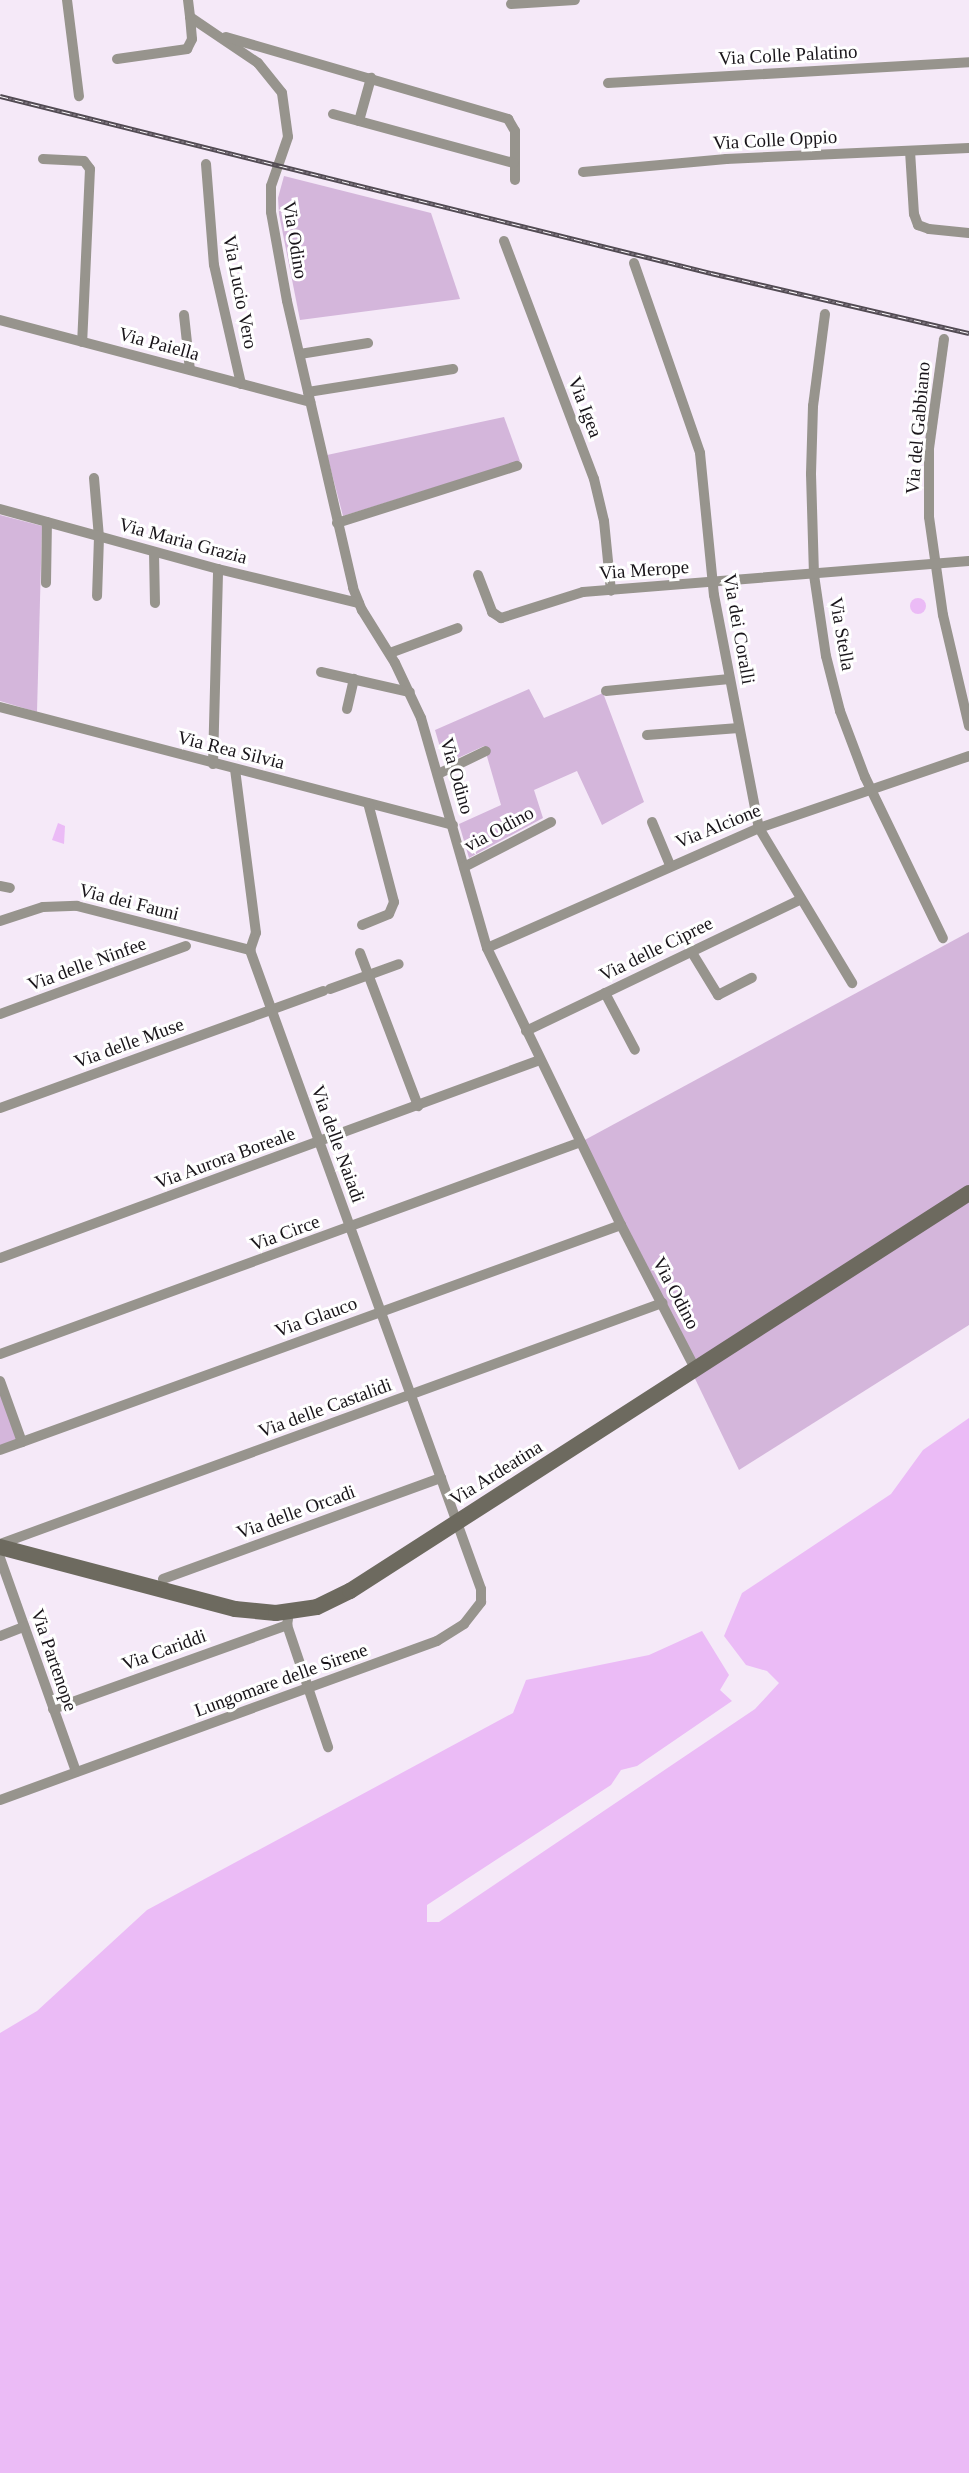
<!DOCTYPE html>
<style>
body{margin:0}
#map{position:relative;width:969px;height:2473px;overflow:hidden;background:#f5e9f8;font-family:Georgia,serif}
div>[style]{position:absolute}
.green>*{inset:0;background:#d4b6db}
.water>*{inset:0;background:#ebbbf6}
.round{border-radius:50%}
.street>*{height:10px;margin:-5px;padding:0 5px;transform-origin:5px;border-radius:5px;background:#97948d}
.secondary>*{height:16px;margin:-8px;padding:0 8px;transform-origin:8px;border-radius:8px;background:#6d6a5f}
.rail>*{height:5px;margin-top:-2.5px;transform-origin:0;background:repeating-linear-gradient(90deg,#fff 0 8px,#524b53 0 16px);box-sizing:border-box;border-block:2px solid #524b53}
span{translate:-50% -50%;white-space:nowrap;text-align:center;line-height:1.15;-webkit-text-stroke:6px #fff;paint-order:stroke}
.street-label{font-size:19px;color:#19151a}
</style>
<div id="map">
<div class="green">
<div style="clip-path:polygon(284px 176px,431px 213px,460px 299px,300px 320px,279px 214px,278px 198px)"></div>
<div style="clip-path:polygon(504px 417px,520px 461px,343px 516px,327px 455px)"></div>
<div style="clip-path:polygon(0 515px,42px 526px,37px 712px,0 701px)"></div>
<div style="clip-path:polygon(529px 689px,544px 718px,603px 693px,644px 802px,602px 825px,577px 771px,534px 790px,543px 818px,469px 858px,459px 824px,501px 805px,484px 746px,445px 764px,435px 730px)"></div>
<div style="clip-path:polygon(969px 932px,969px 1325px,739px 1470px,581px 1142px)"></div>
<div style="clip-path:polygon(0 1384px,22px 1442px,0 1450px)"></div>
</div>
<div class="water">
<div class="round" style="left:910px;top:598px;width:16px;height:16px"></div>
<div style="clip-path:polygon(58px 823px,65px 826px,64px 844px,52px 840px)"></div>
<div style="clip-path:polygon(969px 1418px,969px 2473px,0 2473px,0 2033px,37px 2011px,147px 1910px,513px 1713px,526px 1680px,649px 1655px,702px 1631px,729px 1675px,720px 1690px,732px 1701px,637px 1766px,621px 1770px,611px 1785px,427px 1905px,427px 1922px,439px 1922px,755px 1709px,779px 1683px,767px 1671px,746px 1665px,724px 1636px,742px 1593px,891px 1494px,923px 1450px)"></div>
</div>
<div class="street">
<div style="left:67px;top:0;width:97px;rotate:82.9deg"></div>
<div style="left:188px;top:0;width:17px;rotate:83deg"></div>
<div style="left:190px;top:17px;width:82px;rotate:34.1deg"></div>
<div style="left:258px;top:63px;width:38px;rotate:51deg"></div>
<div style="left:282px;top:93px;width:44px;rotate:82.2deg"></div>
<div style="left:288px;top:137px;width:52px;rotate:109.1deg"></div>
<div style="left:271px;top:186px;width:26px;rotate:90deg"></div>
<div style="left:271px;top:212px;width:90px;rotate:79.8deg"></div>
<div style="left:287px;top:301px;width:294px;rotate:77deg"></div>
<div style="left:353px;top:588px;width:24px;rotate:68deg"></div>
<div style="left:362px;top:610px;width:62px;rotate:58.1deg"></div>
<div style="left:395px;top:663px;width:61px;rotate:64.7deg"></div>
<div style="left:421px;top:718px;width:239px;rotate:74deg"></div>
<div style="left:487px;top:948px;width:308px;rotate:64.2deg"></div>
<div style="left:621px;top:1225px;width:163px;rotate:62.7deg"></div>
<div style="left:511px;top:4px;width:64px;rotate:-3.6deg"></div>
<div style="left:226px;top:37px;width:294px;rotate:16.2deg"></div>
<div style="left:508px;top:119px;width:14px;rotate:60deg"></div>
<div style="left:515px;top:131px;width:49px;rotate:90deg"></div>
<div style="left:117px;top:59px;width:71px;rotate:-8.1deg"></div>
<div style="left:187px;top:49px;width:11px;rotate:-63deg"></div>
<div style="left:192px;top:39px;width:22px;rotate:-95deg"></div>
<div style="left:608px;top:83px;width:362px;rotate:-3.3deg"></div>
<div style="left:333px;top:114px;width:187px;rotate:15.2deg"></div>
<div style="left:359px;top:121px;width:45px;rotate:-74.4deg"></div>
<div style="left:910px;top:151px;width:63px;rotate:86.4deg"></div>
<div style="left:914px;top:214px;width:12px;rotate:70deg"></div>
<div style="left:918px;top:225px;width:12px;rotate:20deg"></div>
<div style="left:929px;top:229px;width:40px;rotate:5.7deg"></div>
<div style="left:43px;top:159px;width:41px;rotate:2.8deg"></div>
<div style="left:84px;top:161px;width:10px;rotate:53deg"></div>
<div style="left:90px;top:169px;width:173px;rotate:92.6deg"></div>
<div style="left:206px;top:164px;width:101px;rotate:85.5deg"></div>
<div style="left:214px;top:265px;width:122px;rotate:77.2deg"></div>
<div style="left:583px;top:172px;width:144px;rotate:-5.2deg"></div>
<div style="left:726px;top:159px;width:243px;rotate:-2.6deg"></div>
<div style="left:504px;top:241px;width:254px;rotate:69.3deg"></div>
<div style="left:594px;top:479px;width:43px;rotate:76.6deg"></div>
<div style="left:604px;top:521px;width:70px;rotate:84.3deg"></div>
<div style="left:634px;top:263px;width:201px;rotate:70.8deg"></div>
<div style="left:700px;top:453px;width:143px;rotate:84.4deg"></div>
<div style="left:714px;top:595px;width:237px;rotate:79.1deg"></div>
<div style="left:759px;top:828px;width:181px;rotate:59deg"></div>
<div style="left:825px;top:314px;width:93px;rotate:97.4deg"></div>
<div style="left:813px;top:406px;width:68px;rotate:91.7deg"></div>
<div style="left:811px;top:474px;width:101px;rotate:88.3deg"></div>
<div style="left:814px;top:575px;width:82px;rotate:81.6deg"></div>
<div style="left:826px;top:656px;width:57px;rotate:75.7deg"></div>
<div style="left:840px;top:711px;width:71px;rotate:69.3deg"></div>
<div style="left:865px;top:777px;width:179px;rotate:64.2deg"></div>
<div style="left:184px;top:315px;width:55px;rotate:83.8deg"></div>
<div style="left:0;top:320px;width:321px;rotate:14.8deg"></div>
<div style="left:944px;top:339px;width:110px;rotate:97.8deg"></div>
<div style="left:929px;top:448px;width:69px;rotate:90deg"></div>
<div style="left:929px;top:517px;width:99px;rotate:81.9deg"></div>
<div style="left:943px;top:615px;width:114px;rotate:76.8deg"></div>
<div style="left:300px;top:354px;width:69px;rotate:-9.2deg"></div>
<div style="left:308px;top:392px;width:147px;rotate:-9deg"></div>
<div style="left:94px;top:478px;width:59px;rotate:85.2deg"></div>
<div style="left:99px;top:537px;width:59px;rotate:91.9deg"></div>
<div style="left:0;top:509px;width:226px;rotate:15.4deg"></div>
<div style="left:218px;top:569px;width:145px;rotate:13.6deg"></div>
<div style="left:337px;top:523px;width:189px;rotate:-17.6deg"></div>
<div style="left:154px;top:552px;width:51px;rotate:88.9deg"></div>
<div style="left:478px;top:575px;width:40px;rotate:69deg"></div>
<div style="left:492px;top:612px;width:11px;rotate:34deg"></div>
<div style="left:501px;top:618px;width:86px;rotate:-17.6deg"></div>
<div style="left:583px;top:592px;width:387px;rotate:-4.6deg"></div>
<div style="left:46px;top:583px;width:61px;rotate:-89.1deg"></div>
<div style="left:390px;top:653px;width:72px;rotate:-20.2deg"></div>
<div style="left:321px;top:672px;width:91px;rotate:12.7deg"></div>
<div style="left:606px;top:691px;width:124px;rotate:-5.6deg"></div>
<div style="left:0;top:707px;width:468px;rotate:14.6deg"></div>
<div style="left:347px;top:709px;width:31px;rotate:-77deg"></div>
<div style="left:647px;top:735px;width:92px;rotate:-4.4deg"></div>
<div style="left:213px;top:764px;width:195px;rotate:-88.5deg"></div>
<div style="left:438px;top:774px;width:53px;rotate:-25.6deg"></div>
<div style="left:652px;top:822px;width:47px;rotate:67.3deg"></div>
<div style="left:464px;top:867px;width:98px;rotate:-27.3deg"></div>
<div style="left:0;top:886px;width:10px;rotate:11deg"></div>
<div style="left:0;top:921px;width:45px;rotate:-18deg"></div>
<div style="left:43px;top:907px;width:34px;rotate:-2deg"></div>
<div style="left:77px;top:906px;width:179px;rotate:14.3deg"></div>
<div style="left:362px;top:925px;width:29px;rotate:-22deg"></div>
<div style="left:389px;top:914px;width:13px;rotate:-67deg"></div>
<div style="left:394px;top:902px;width:102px;rotate:-104.7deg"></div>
<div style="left:487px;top:948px;width:297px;rotate:-23.8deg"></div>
<div style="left:759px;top:828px;width:222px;rotate:-18.9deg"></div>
<div style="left:691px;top:951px;width:52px;rotate:58.5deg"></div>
<div style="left:718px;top:995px;width:38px;rotate:-27deg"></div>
<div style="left:360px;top:953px;width:164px;rotate:69.2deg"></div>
<div style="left:330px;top:989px;width:73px;rotate:-19.9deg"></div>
<div style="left:605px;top:993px;width:64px;rotate:62.2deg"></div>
<div style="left:0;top:1014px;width:198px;rotate:-20.1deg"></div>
<div style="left:526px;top:1031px;width:305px;rotate:-25.6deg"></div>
<div style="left:0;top:1108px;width:344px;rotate:-19.9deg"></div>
<div style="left:0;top:1258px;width:575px;rotate:-20.14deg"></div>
<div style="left:0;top:1354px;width:618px;rotate:-20.05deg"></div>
<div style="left:0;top:1381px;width:65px;rotate:70.2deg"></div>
<div style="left:22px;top:1442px;width:23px;rotate:160deg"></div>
<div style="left:22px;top:1442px;width:637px;rotate:-19.91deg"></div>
<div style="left:0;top:1544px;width:705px;rotate:-20deg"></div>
<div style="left:0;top:1558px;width:227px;rotate:70.4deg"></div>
<div style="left:163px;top:1579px;width:296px;rotate:-20deg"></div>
<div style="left:288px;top:1619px;width:6px;rotate:99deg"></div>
<div style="left:287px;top:1625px;width:129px;rotate:71.4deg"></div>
<div style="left:0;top:1636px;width:26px;rotate:-21deg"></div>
<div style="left:53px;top:1709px;width:249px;rotate:-19.7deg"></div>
<div style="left:0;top:1800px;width:465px;rotate:-20deg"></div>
<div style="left:437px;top:1641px;width:32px;rotate:-32deg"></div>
<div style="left:464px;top:1624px;width:28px;rotate:-52deg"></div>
<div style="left:481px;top:1602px;width:13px;rotate:-90deg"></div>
<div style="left:481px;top:1589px;width:679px;rotate:-109.88deg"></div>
<div style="left:250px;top:950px;width:18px;rotate:-71deg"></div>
<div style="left:256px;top:933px;width:165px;rotate:-97.3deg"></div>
</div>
<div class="secondary">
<div style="left:0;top:1547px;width:243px;rotate:14.8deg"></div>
<div style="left:235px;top:1609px;width:41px;rotate:5.6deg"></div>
<div style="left:276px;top:1613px;width:41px;rotate:-8.3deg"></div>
<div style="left:317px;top:1607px;width:37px;rotate:-26deg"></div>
<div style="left:350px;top:1591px;width:736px;rotate:-32.74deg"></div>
</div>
<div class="rail">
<div style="left:0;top:96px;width:733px;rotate:13.98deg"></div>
<div style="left:711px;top:273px;width:265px;rotate:13.1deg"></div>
</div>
<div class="street-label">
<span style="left:788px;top:55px;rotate:-3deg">Via Colle Palatino</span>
<span style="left:775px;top:140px;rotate:-3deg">Via Colle Oppio</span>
<span style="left:295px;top:240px;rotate:81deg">Via Odino</span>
<span style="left:240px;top:292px;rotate:79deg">Via Lucio Vero</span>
<span style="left:159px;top:344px;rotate:15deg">Via Paiella</span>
<span style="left:585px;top:407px;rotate:69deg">Via Igea</span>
<span style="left:918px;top:428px;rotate:-85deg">Via del Gabbiano</span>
<span style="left:183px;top:541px;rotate:15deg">Via Maria Grazia</span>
<span style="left:644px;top:570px;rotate:-4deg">Via Merope</span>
<span style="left:739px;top:629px;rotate:80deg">Via dei Coralli</span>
<span style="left:842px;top:634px;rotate:80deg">Via Stella</span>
<span style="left:231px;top:750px;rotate:14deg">Via Rea Silvia</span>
<span style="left:457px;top:776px;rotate:74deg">Via Odino</span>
<span style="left:718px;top:826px;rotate:-22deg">Via Alcione</span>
<span style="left:499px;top:829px;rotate:-28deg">via Odino</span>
<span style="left:129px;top:902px;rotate:14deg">Via dei Fauni</span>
<span style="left:656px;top:949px;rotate:-26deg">Via delle Cipree</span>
<span style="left:87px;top:964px;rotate:-20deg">Via delle Ninfee</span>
<span style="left:129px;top:1043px;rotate:-20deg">Via delle Muse</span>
<span style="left:338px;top:1144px;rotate:70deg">Via delle Naiadi</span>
<span style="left:225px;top:1158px;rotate:-20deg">Via Aurora Boreale</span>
<span style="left:285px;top:1233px;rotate:-20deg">Via Circe</span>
<span style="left:676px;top:1293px;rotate:62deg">Via Odino</span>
<span style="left:316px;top:1317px;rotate:-20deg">Via Glauco</span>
<span style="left:325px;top:1408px;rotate:-20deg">Via delle Castalidi</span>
<span style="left:496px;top:1473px;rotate:-32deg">Via Ardeatina</span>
<span style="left:296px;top:1512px;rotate:-20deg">Via delle Orcadi</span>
<span style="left:164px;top:1650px;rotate:-20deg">Via Cariddi</span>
<span style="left:54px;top:1660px;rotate:71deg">Via Partenope</span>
<span style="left:281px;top:1680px;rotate:-20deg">Lungomare delle Sirene</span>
</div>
</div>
